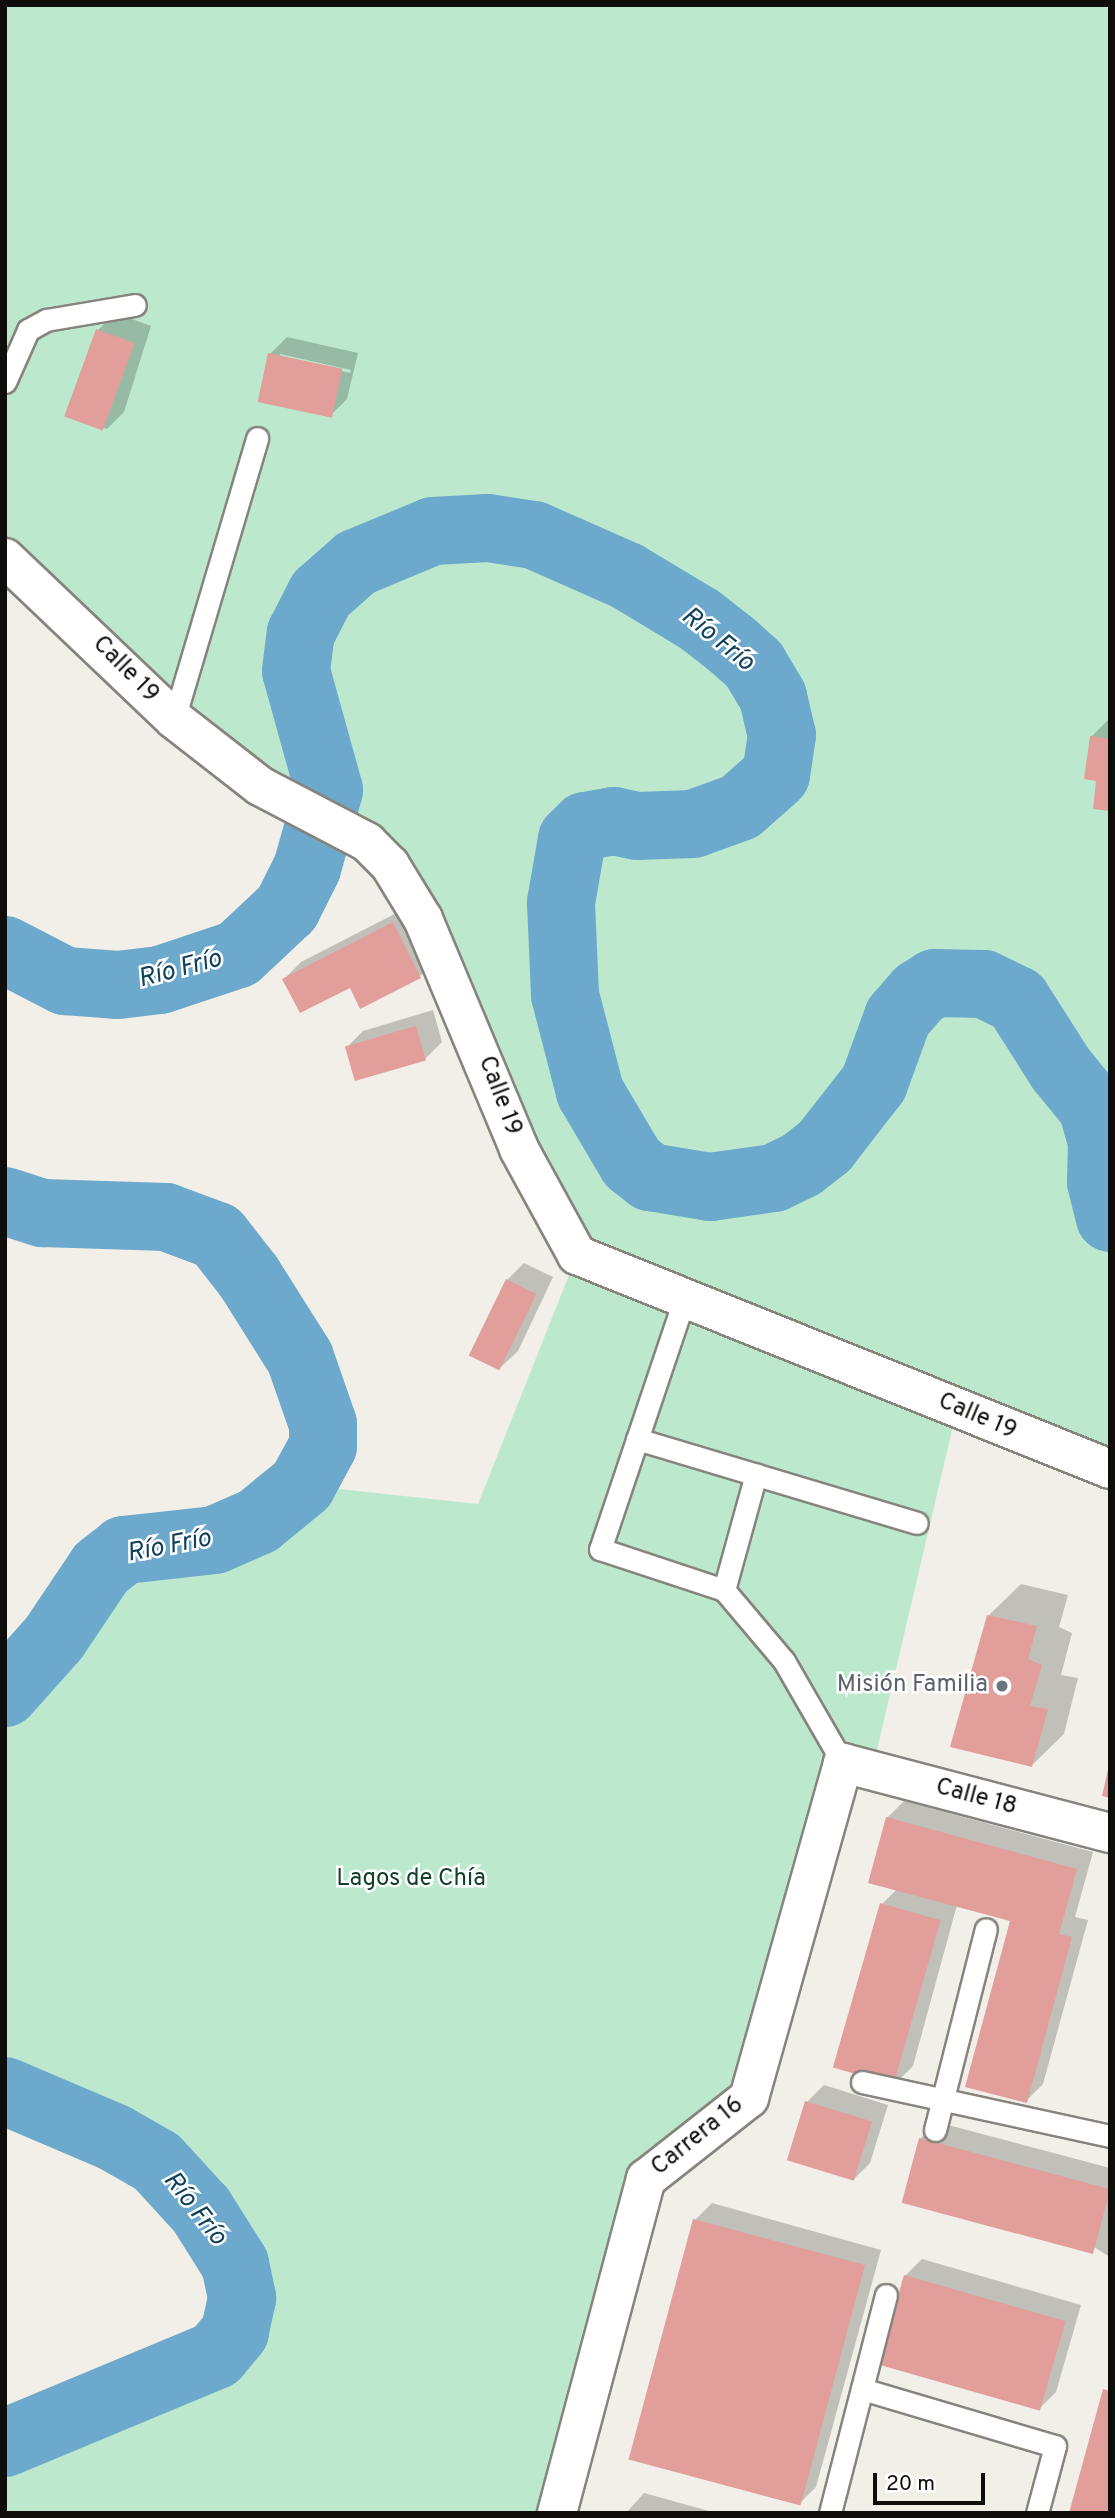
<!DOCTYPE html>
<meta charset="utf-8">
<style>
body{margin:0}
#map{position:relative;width:1115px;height:2518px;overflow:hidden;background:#f1efe7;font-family:Overpass,sans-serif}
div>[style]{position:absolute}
.green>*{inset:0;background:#bce9cd}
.shadow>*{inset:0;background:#0003}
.river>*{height:68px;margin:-34px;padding:0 34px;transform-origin:34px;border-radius:34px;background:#6da9cd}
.building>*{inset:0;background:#e29e9a;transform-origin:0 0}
.roads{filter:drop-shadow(2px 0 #87847e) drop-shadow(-2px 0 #87847e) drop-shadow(0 2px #87847e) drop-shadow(0 -2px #87847e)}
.service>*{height:21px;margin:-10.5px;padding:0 10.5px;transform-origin:10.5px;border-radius:10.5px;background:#fff}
.minor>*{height:38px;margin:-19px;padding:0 19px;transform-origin:19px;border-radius:19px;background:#fff}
.tertiary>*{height:38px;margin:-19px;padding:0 19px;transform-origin:19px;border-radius:19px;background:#fff}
.dots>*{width:19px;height:19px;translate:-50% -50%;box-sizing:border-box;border:4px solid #fff;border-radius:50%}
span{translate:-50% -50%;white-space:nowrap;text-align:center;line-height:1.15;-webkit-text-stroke:5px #fff;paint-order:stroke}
.street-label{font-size:24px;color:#0e0d0b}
.worship-label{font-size:24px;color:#5b616d}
.right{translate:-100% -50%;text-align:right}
.park-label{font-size:24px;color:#124129}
.water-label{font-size:26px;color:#10415a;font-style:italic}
.frame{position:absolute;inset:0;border:7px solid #0e0d0b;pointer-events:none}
.scale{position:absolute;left:873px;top:2473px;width:112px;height:32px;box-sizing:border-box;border:4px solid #0e0d0b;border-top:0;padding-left:9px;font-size:21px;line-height:24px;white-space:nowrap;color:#0e0d0b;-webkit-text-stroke:5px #fff;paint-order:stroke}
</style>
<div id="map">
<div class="green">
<div style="clip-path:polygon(5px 5px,1110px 5px,1110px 1469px,957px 1409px,872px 1771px,843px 1764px,749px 2098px,646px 2179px,557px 2513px,5px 2513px,5px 2443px,215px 2355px,235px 2332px,242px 2298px,235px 2264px,201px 2210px,157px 2162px,115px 2138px,5px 2091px,5px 1693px,54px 1638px,101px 1568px,124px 1550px,215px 1540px,258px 1521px,302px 1485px,478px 1504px,577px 1255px,390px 865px,260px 786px,5px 558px)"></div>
</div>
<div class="shadow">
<div style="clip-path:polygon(115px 313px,151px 326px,124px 412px,107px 429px,72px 417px,98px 330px)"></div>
<div style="clip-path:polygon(evenodd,287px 337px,358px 353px,347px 399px,330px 416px,270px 354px,287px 337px,280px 354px,351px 370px,350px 373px,280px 357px,280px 354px)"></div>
<div style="clip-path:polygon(1108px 720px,1110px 720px,1110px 809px,1098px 782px,1091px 737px)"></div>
<div style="clip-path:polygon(410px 906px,437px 959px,420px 976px,350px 985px,284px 979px,301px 962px)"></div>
<div style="clip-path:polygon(433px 1010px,442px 1042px,425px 1059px,346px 1048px,363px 1031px)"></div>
<div style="clip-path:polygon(524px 1263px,553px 1277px,518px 1351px,501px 1367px,507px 1280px)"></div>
<div style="clip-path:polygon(1021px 1584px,1068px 1595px,1059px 1627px,1072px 1633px,1061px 1675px,1078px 1678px,1064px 1734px,1032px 1765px,989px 1615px)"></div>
<div style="clip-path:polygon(904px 1801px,1093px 1852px,1075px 1917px,1088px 1920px,1043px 2084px,1026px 2101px,1012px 1919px,957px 1905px,913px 2066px,896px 2083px,882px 1904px,897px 1889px,887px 1818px)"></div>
<div style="clip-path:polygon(824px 2085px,888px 2105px,870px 2163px,853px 2180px,807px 2102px)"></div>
<div style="clip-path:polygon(937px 2122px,1110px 2168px,1110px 2257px,920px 2139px)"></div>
<div style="clip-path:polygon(712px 2203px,881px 2250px,816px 2487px,799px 2504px,695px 2220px)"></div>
<div style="clip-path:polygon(922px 2259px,1081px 2305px,1056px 2392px,1039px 2409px,905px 2276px)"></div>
<div style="clip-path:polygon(644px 2493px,716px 2513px,626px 2513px)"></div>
</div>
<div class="river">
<div style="left:5px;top:950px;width:68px;rotate:27.3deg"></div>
<div style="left:65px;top:981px;width:53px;rotate:4.3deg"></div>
<div style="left:118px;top:985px;width:42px;rotate:-6.8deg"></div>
<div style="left:160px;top:980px;width:82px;rotate:-18.4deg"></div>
<div style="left:238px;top:954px;width:67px;rotate:-43.2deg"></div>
<div style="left:287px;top:908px;width:45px;rotate:-63.4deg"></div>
<div style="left:307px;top:868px;width:81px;rotate:-74.2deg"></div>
<div style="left:329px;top:790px;width:123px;rotate:-105.5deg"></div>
<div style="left:296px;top:671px;width:38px;rotate:-83deg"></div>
<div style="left:301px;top:633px;width:44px;rotate:-62.9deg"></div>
<div style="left:321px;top:594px;width:47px;rotate:-41.5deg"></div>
<div style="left:356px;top:563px;width:83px;rotate:-22.6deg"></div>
<div style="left:433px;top:531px;width:55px;rotate:-3.1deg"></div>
<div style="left:488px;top:528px;width:47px;rotate:8.7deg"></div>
<div style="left:534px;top:535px;width:102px;rotate:23.8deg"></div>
<div style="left:627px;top:576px;width:85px;rotate:31.1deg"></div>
<div style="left:700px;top:620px;width:41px;rotate:38deg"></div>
<div style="left:732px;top:645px;width:30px;rotate:42deg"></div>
<div style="left:754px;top:665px;width:37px;rotate:59deg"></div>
<div style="left:773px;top:697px;width:39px;rotate:77deg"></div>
<div style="left:782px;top:735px;width:40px;rotate:98.5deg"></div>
<div style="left:776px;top:775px;width:48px;rotate:138.4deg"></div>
<div style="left:740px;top:807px;width:50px;rotate:160.1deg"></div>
<div style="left:693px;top:824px;width:56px;rotate:178deg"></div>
<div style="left:637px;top:826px;width:24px;rotate:-168deg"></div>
<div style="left:614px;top:821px;width:29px;rotate:170deg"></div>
<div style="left:585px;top:826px;width:18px;rotate:135deg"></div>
<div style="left:572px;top:839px;width:65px;rotate:99.8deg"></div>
<div style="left:561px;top:903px;width:92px;rotate:87.5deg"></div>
<div style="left:565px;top:995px;width:100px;rotate:75.5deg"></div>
<div style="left:590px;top:1092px;width:82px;rotate:59.4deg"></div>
<div style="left:632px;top:1163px;width:23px;rotate:38deg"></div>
<div style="left:650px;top:1177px;width:61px;rotate:9.5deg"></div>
<div style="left:710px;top:1187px;width:65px;rotate:-8deg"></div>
<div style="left:774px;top:1178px;width:30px;rotate:-26deg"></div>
<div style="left:801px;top:1165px;width:31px;rotate:-38deg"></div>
<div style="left:825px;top:1146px;width:80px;rotate:-52.1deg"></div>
<div style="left:874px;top:1083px;width:70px;rotate:-70deg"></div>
<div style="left:898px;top:1017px;width:32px;rotate:-49deg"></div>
<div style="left:919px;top:993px;width:19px;rotate:-32deg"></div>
<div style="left:935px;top:983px;width:49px;rotate:1.2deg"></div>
<div style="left:984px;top:984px;width:37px;rotate:26deg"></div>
<div style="left:1017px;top:1000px;width:82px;rotate:57.5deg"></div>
<div style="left:1061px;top:1069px;width:49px;rotate:50.8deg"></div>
<div style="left:1092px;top:1107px;width:35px;rotate:74deg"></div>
<div style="left:1102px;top:1141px;width:41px;rotate:91.4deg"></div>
<div style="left:1101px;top:1182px;width:37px;rotate:76deg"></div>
<div style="left:5px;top:1201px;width:40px;rotate:18deg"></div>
<div style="left:43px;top:1213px;width:123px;rotate:1.9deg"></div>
<div style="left:166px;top:1217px;width:54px;rotate:20.4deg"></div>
<div style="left:217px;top:1236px;width:52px;rotate:52deg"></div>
<div style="left:249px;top:1277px;width:96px;rotate:57.8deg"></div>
<div style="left:300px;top:1358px;width:70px;rotate:70.8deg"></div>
<div style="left:323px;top:1424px;width:22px;rotate:90deg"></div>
<div style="left:323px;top:1446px;width:44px;rotate:118.3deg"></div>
<div style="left:302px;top:1485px;width:57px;rotate:140.7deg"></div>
<div style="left:258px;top:1521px;width:47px;rotate:156.2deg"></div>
<div style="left:215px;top:1540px;width:92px;rotate:173.7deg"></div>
<div style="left:124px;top:1550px;width:29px;rotate:142deg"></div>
<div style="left:101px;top:1568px;width:84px;rotate:123.9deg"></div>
<div style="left:54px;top:1638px;width:74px;rotate:131.7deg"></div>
<div style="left:5px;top:2091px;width:120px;rotate:23.1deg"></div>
<div style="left:115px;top:2138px;width:48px;rotate:29.7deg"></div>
<div style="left:157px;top:2162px;width:65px;rotate:47.5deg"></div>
<div style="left:201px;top:2210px;width:64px;rotate:57.8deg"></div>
<div style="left:235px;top:2264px;width:35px;rotate:78deg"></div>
<div style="left:242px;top:2298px;width:35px;rotate:102deg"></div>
<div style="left:235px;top:2332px;width:30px;rotate:130deg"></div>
<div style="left:216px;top:2355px;width:229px;rotate:157.4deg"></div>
</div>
<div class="building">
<div style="left:96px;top:329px;width:41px;height:93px;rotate:20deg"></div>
<div style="left:268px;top:353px;width:76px;height:50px;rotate:12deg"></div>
<div style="clip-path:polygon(1090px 736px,1110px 739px,1110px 811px,1093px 809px,1096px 781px,1084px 779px)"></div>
<div style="clip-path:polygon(393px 922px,421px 978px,360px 1009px,350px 988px,300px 1013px,282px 979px)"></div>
<div style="left:416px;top:1026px;width:36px;height:74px;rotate:74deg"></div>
<div style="left:506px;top:1279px;width:34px;height:85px;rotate:26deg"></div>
<div style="clip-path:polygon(987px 1615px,1037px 1626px,1028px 1659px,1042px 1665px,1030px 1706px,1048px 1709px,1032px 1767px,950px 1747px)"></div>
<div style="clip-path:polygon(1109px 1765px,1110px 1765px,1110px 1798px,1102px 1796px)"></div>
<div style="clip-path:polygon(886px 1817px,1077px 1869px,1059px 1934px,1072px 1937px,1027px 2103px,965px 2087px,1010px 1921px,868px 1883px)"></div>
<div style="left:880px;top:1903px;width:63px;height:171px;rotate:16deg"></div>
<div style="left:805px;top:2101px;width:70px;height:62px;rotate:17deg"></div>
<div style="left:919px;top:2138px;width:198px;height:67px;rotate:15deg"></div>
<div style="left:693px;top:2219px;width:178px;height:249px;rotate:15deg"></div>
<div style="left:904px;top:2275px;width:168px;height:93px;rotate:16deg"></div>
<div style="clip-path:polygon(1103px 2389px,1110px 2391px,1110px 2513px,1069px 2513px)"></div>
</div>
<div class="roads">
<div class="service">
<div style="left:5px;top:382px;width:57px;rotate:-66.1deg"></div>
<div style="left:28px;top:330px;width:21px;rotate:-29deg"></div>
<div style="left:46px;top:320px;width:90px;rotate:-9.6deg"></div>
<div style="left:174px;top:719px;width:293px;rotate:-73.5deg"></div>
<div style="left:684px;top:1300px;width:263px;rotate:108.6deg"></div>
<div style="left:600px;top:1549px;width:131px;rotate:18.3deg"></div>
<div style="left:724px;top:1590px;width:93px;rotate:49.8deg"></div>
<div style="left:784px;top:1661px;width:118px;rotate:60deg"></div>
<div style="left:637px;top:1439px;width:292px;rotate:16.7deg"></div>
<div style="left:724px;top:1590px;width:120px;rotate:-74.6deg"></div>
<div style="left:862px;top:2082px;width:254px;rotate:12.3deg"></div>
<div style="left:935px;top:2130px;width:207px;rotate:-75.8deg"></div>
<div style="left:862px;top:2389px;width:201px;rotate:16.5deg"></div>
<div style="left:1055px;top:2446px;width:69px;rotate:105deg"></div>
<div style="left:830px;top:2513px;width:225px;rotate:-75.6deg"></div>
</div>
<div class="minor">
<div style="left:557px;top:2513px;width:346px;rotate:-75.1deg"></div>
<div style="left:646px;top:2179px;width:131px;rotate:-38.2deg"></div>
<div style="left:749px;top:2098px;width:348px;rotate:-74.3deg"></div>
<div style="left:843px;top:1763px;width:276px;rotate:14.7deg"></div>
</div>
<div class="tertiary">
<div style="left:5px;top:558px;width:233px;rotate:43.6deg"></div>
<div style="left:174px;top:719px;width:109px;rotate:37.9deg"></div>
<div style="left:260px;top:786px;width:121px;rotate:27.6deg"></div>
<div style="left:367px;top:842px;width:33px;rotate:45deg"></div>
<div style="left:390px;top:865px;width:63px;rotate:58.6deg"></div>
<div style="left:423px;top:919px;width:249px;rotate:67.3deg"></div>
<div style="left:519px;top:1149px;width:121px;rotate:61.3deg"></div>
<div style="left:577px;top:1255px;width:574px;rotate:21.88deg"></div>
</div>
</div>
<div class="dots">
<div style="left:1002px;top:1686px;background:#6b7280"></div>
</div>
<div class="street-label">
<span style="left:125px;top:670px;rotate:45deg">Calle 19</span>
<span style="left:499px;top:1096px;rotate:69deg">Calle 19</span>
<span style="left:977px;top:1417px;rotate:23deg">Calle 19</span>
<span style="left:976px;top:1798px;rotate:15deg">Calle 18</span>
<span style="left:698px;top:2137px;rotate:-39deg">Carrera 16</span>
</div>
<div class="worship-label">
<span class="right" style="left:988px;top:1686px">Misión Familia</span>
</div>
<div class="park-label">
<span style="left:411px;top:1880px">Lagos de Chía</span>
</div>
<div class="water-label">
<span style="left:717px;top:640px;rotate:39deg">Río Frío</span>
<span style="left:180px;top:970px;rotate:-15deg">Río Frío</span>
<span style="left:169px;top:1547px;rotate:-11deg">Río Frío</span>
<span style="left:194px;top:2209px;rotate:52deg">Río Frío</span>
</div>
<div class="frame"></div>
<div class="scale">20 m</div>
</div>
